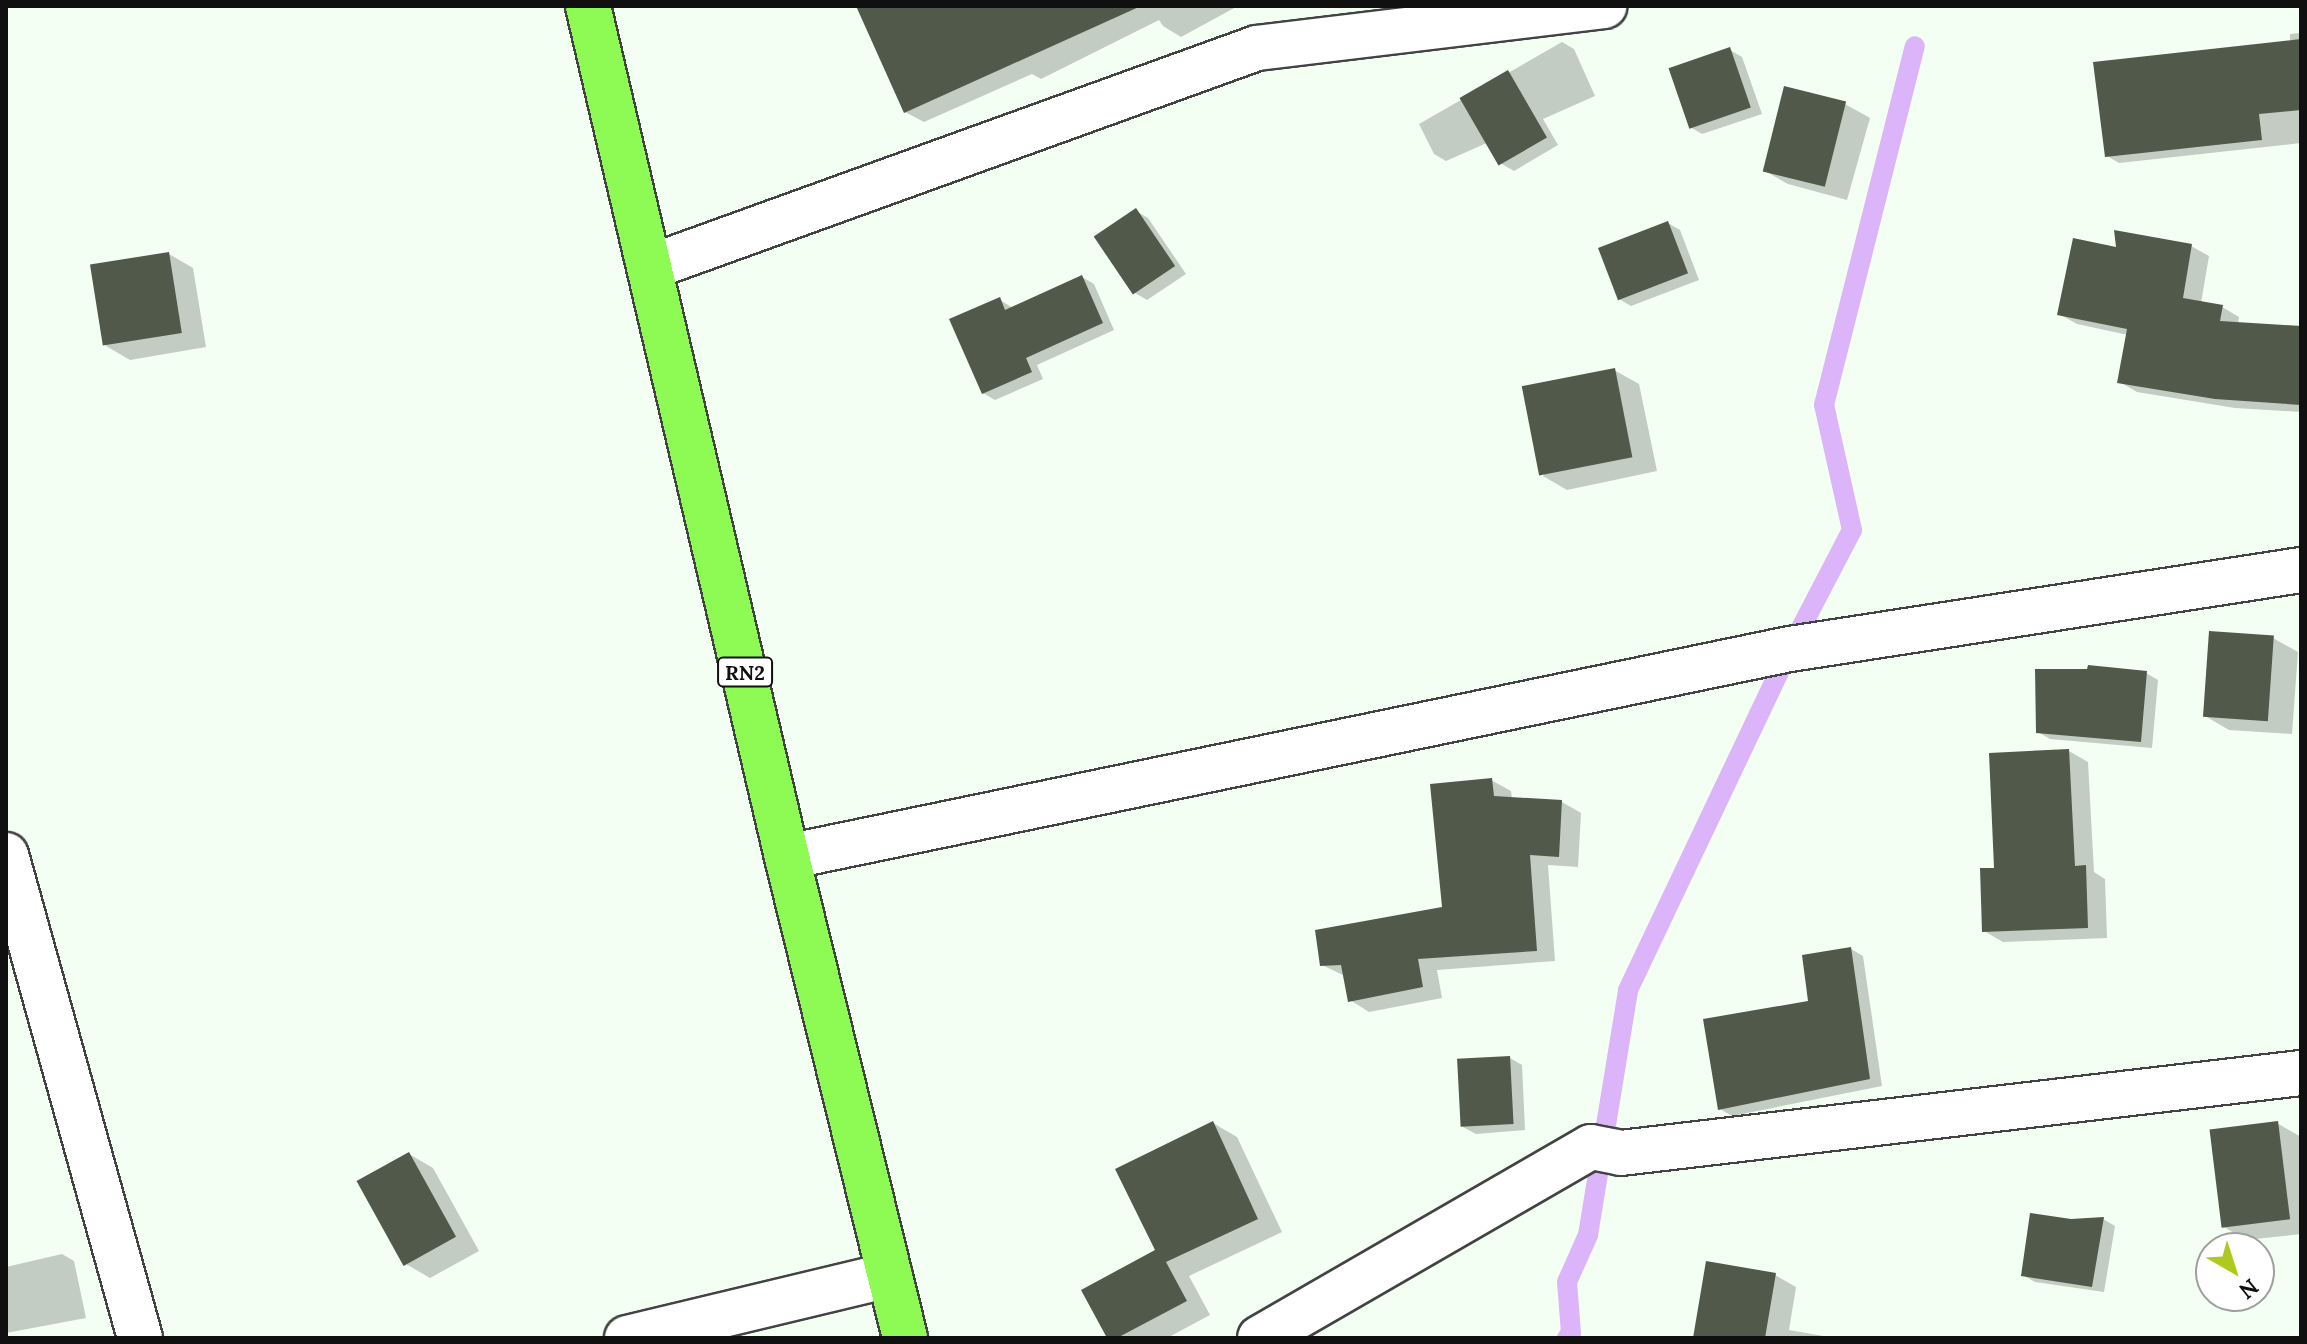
<!DOCTYPE html>
<style>
body{margin:0}
#map{position:relative;width:2307px;height:1344px;overflow:hidden;background:#f3fff3;font-family:Lora,serif}
div>[style]{position:absolute}
.shadow>*{inset:0;background:#0003}
.stream>*{height:20px;margin:-10px;padding:0 10px;transform-origin:10px;border-radius:10px;background:#dcb4f9}
.building>*{inset:0;background:#51594b;transform-origin:0 0}
.roads{filter:drop-shadow(2px 0 #434343) drop-shadow(-2px 0 #434343) drop-shadow(0 2px #434343) drop-shadow(0 -2px #434343)}
.street>*{height:44px;margin:-22px;padding:0 22px;transform-origin:22px;border-radius:22px;background:#fff}
.highway>*{height:44px;margin:-22px;padding:0 22px;transform-origin:22px;border-radius:22px;background:#8efb54}
span{translate:-50% -50%;white-space:nowrap;text-align:center;line-height:1.15;-webkit-text-stroke:8px #fff;paint-order:stroke}
.shield-label span{padding:2px 6px;background:#fff;border:2px solid;border-radius:6px;-webkit-text-stroke-width:0}
.shield-label{font-size:20px;color:#101010;font-weight:700}
.frame{position:absolute;inset:0;border:8px solid #101010;pointer-events:none}
.north{position:absolute;left:2195px;top:1232px;width:80px;height:80px;box-sizing:border-box;background:#fff;border:2px solid #9f9f9f;border-radius:50%;rotate:141deg;font-size:22px;font-weight:700;line-height:32px;text-align:center;color:#101010}
.north::after{content:'';display:block;margin:auto;width:28px;height:36px;background:#afc91f;clip-path:polygon(50% 0,100% 100%,50% 72%,0 100%)}
</style>
<div id="map">
<div class="shadow">
<div style="clip-path:polygon(888px 6px,1238px 6px,1181px 37px,1163px 26px,1159px 20px,1041px 79px,1032px 74px,924px 122px,905px 112px)"></div>
<div style="clip-path:polygon(2301px 33px,2301px 143px,2119px 163px,2107px 156px,2290px 42px,2290px 34px)"></div>
<div style="clip-path:polygon(1562px 42px,1574px 49px,1595px 96px,1543px 119px,1558px 145px,1514px 171px,1502px 164px,1489px 142px,1446px 161px,1434px 154px,1419px 124px)"></div>
<div style="clip-path:polygon(1730px 50px,1742px 57px,1762px 114px,1702px 134px,1690px 127px)"></div>
<div style="clip-path:polygon(1845px 104px,1870px 118px,1847px 200px,1788px 184px,1763px 170px)"></div>
<div style="clip-path:polygon(1136px 211px,1148px 218px,1186px 274px,1147px 300px,1135px 293px)"></div>
<div style="clip-path:polygon(1668px 223px,1680px 230px,1699px 280px,1631px 306px,1619px 299px)"></div>
<div style="clip-path:polygon(2191px 246px,2209px 256px,2201px 303px,2222px 307px,2239px 317px,2238px 324px,2301px 328px,2301px 412px,2235px 408px,2137px 392px,2120px 382px,2128px 335px,2077px 324px,2059px 314px,2118px 250px)"></div>
<div style="clip-path:polygon(169px 254px,193px 268px,206px 347px,130px 360px,106px 346px)"></div>
<div style="clip-path:polygon(1082px 277px,1094px 284px,1114px 330px,1037px 365px,1043px 379px,995px 400px,983px 393px,1000px 300px,1013px 308px)"></div>
<div style="clip-path:polygon(1614px 370px,1639px 384px,1657px 471px,1567px 490px,1543px 476px)"></div>
<div style="clip-path:polygon(2273px 638px,2298px 652px,2292px 734px,2229px 730px,2205px 716px)"></div>
<div style="clip-path:polygon(2146px 673px,2158px 680px,2152px 748px,2050px 739px,2038px 732px)"></div>
<div style="clip-path:polygon(2069px 751px,2088px 762px,2094px 872px,2105px 879px,2107px 938px,2003px 942px,1984px 931px,1996px 870px)"></div>
<div style="clip-path:polygon(1491px 780px,1511px 791px,1512px 799px,1562px 802px,1581px 813px,1578px 867px,1548px 865px,1555px 961px,1437px 970px,1442px 998px,1369px 1012px,1350px 1000px,1345px 976px,1322px 965px,1444px 909px)"></div>
<div style="clip-path:polygon(1851px 949px,1863px 956px,1882px 1086px,1732px 1116px,1720px 1109px,1810px 1003px)"></div>
<div style="clip-path:polygon(1510px 1058px,1522px 1065px,1525px 1130px,1476px 1134px,1463px 1127px)"></div>
<div style="clip-path:polygon(1213px 1123px,1237px 1137px,1282px 1232px,1189px 1276px,1210px 1315px,1167px 1338px,1109px 1338px,1158px 1251px)"></div>
<div style="clip-path:polygon(2277px 1123px,2301px 1137px,2301px 1234px,2246px 1240px,2222px 1226px)"></div>
<div style="clip-path:polygon(409px 1154px,433px 1168px,479px 1251px,430px 1278px,406px 1264px)"></div>
<div style="clip-path:polygon(2103px 1219px,2115px 1226px,2104px 1292px,2035px 1282px,2023px 1275px,2071px 1221px)"></div>
<div style="clip-path:polygon(62px 1254px,74px 1261px,86px 1318px,6px 1333px,6px 1267px)"></div>
<div style="clip-path:polygon(1775px 1275px,1796px 1287px,1789px 1330px,1835px 1338px,1695px 1338px)"></div>
</div>
<div class="stream">
<div style="left:1567px;top:1338px;width:6px;rotate:-51deg"></div>
<div style="left:1571px;top:1333px;width:51px;rotate:-94.5deg"></div>
<div style="left:1567px;top:1282px;width:51px;rotate:-65.9deg"></div>
<div style="left:1588px;top:1235px;width:248px;rotate:-80.7deg"></div>
<div style="left:1628px;top:990px;width:378px;rotate:-64.6deg"></div>
<div style="left:1790px;top:649px;width:134px;rotate:-62.5deg"></div>
<div style="left:1852px;top:530px;width:128px;rotate:-102.6deg"></div>
<div style="left:1824px;top:405px;width:370px;rotate:-75.8deg"></div>
</div>
<div class="building">
<div style="clip-path:polygon(856px 6px,1141px 6px,904px 113px)"></div>
<div style="clip-path:polygon(2301px 39px,2301px 110px,2259px 114px,2262px 140px,2105px 157px,2093px 62px)"></div>
<div style="left:1730px;top:47px;width:64px;height:65px;rotate:71deg"></div>
<div style="left:1508px;top:70px;width:78px;height:56px;rotate:60deg"></div>
<div style="left:1784px;top:86px;width:64px;height:88px;rotate:14deg"></div>
<div style="left:1136px;top:208px;width:70px;height:51px;rotate:56deg"></div>
<div style="left:1668px;top:221px;width:56px;height:75px;rotate:69deg"></div>
<div style="clip-path:polygon(2114px 230px,2192px 244px,2183px 298px,2223px 305px,2220px 321px,2301px 326px,2301px 405px,2215px 399px,2117px 383px,2127px 329px,2057px 315px,2073px 238px,2116px 247px)"></div>
<div style="left:169px;top:252px;width:82px;height:80px;rotate:81deg"></div>
<div style="clip-path:polygon(1082px 275px,1103px 323px,1026px 358px,1032px 372px,982px 394px,949px 319px,1000px 297px,1005px 310px)"></div>
<div style="left:1615px;top:368px;width:91px;height:95px;rotate:79deg"></div>
<div style="left:2209px;top:631px;width:65px;height:86px;rotate:4deg"></div>
<div style="clip-path:polygon(2088px 665px,2147px 671px,2141px 742px,2036px 733px,2035px 669px,2087px 669px)"></div>
<div style="clip-path:polygon(2069px 749px,2075px 866px,2086px 865px,2088px 928px,1982px 932px,1980px 868px,1994px 868px,1989px 753px)"></div>
<div style="clip-path:polygon(1492px 778px,1494px 796px,1562px 800px,1559px 857px,1530px 855px,1537px 951px,1418px 959px,1423px 987px,1348px 1002px,1341px 965px,1320px 966px,1315px 930px,1442px 907px,1430px 784px)"></div>
<div style="clip-path:polygon(1851px 947px,1870px 1079px,1718px 1110px,1703px 1019px,1808px 1001px,1802px 955px)"></div>
<div style="left:1510px;top:1056px;width:68px;height:53px;rotate:87deg"></div>
<div style="clip-path:polygon(1213px 1121px,1258px 1219px,1166px 1262px,1187px 1301px,1117px 1338px,1107px 1338px,1081px 1290px,1155px 1250px,1115px 1169px)"></div>
<div style="left:2278px;top:1121px;width:99px;height:69px;rotate:83deg"></div>
<div style="left:409px;top:1152px;width:97px;height:60px;rotate:61deg"></div>
<div style="clip-path:polygon(2030px 1213px,2071px 1219px,2104px 1217px,2092px 1287px,2021px 1276px)"></div>
<div style="clip-path:polygon(1706px 1261px,1776px 1273px,1765px 1338px,1693px 1338px)"></div>
</div>
<div class="roads">
<div class="street">
<div style="left:651px;top:267px;width:644px;rotate:-19.87deg"></div>
<div style="left:1257px;top:48px;width:350px;rotate:-6.9deg"></div>
<div style="left:6px;top:855px;width:501px;rotate:74.49deg"></div>
<div style="left:787px;top:857px;width:1024px;rotate:-11.72deg"></div>
<div style="left:1790px;top:649px;width:517px;rotate:-8.79deg"></div>
<div style="left:627px;top:1338px;width:270px;rotate:-13.5deg"></div>
<div style="left:1260px;top:1338px;width:382px;rotate:-30deg"></div>
<div style="left:1591px;top:1147px;width:31px;rotate:11deg"></div>
<div style="left:1621px;top:1153px;width:685px;rotate:-6.71deg"></div>
</div>
<div class="highway">
<div style="left:588px;top:6px;width:874px;rotate:76.84deg"></div>
<div style="left:787px;top:857px;width:495px;rotate:76.2deg"></div>
</div>
</div>
<div class="shield-label">
<span style="left:745px;top:672px">RN2</span>
</div>
<div class="frame"></div>
<div class="north">N</div>
</div>
